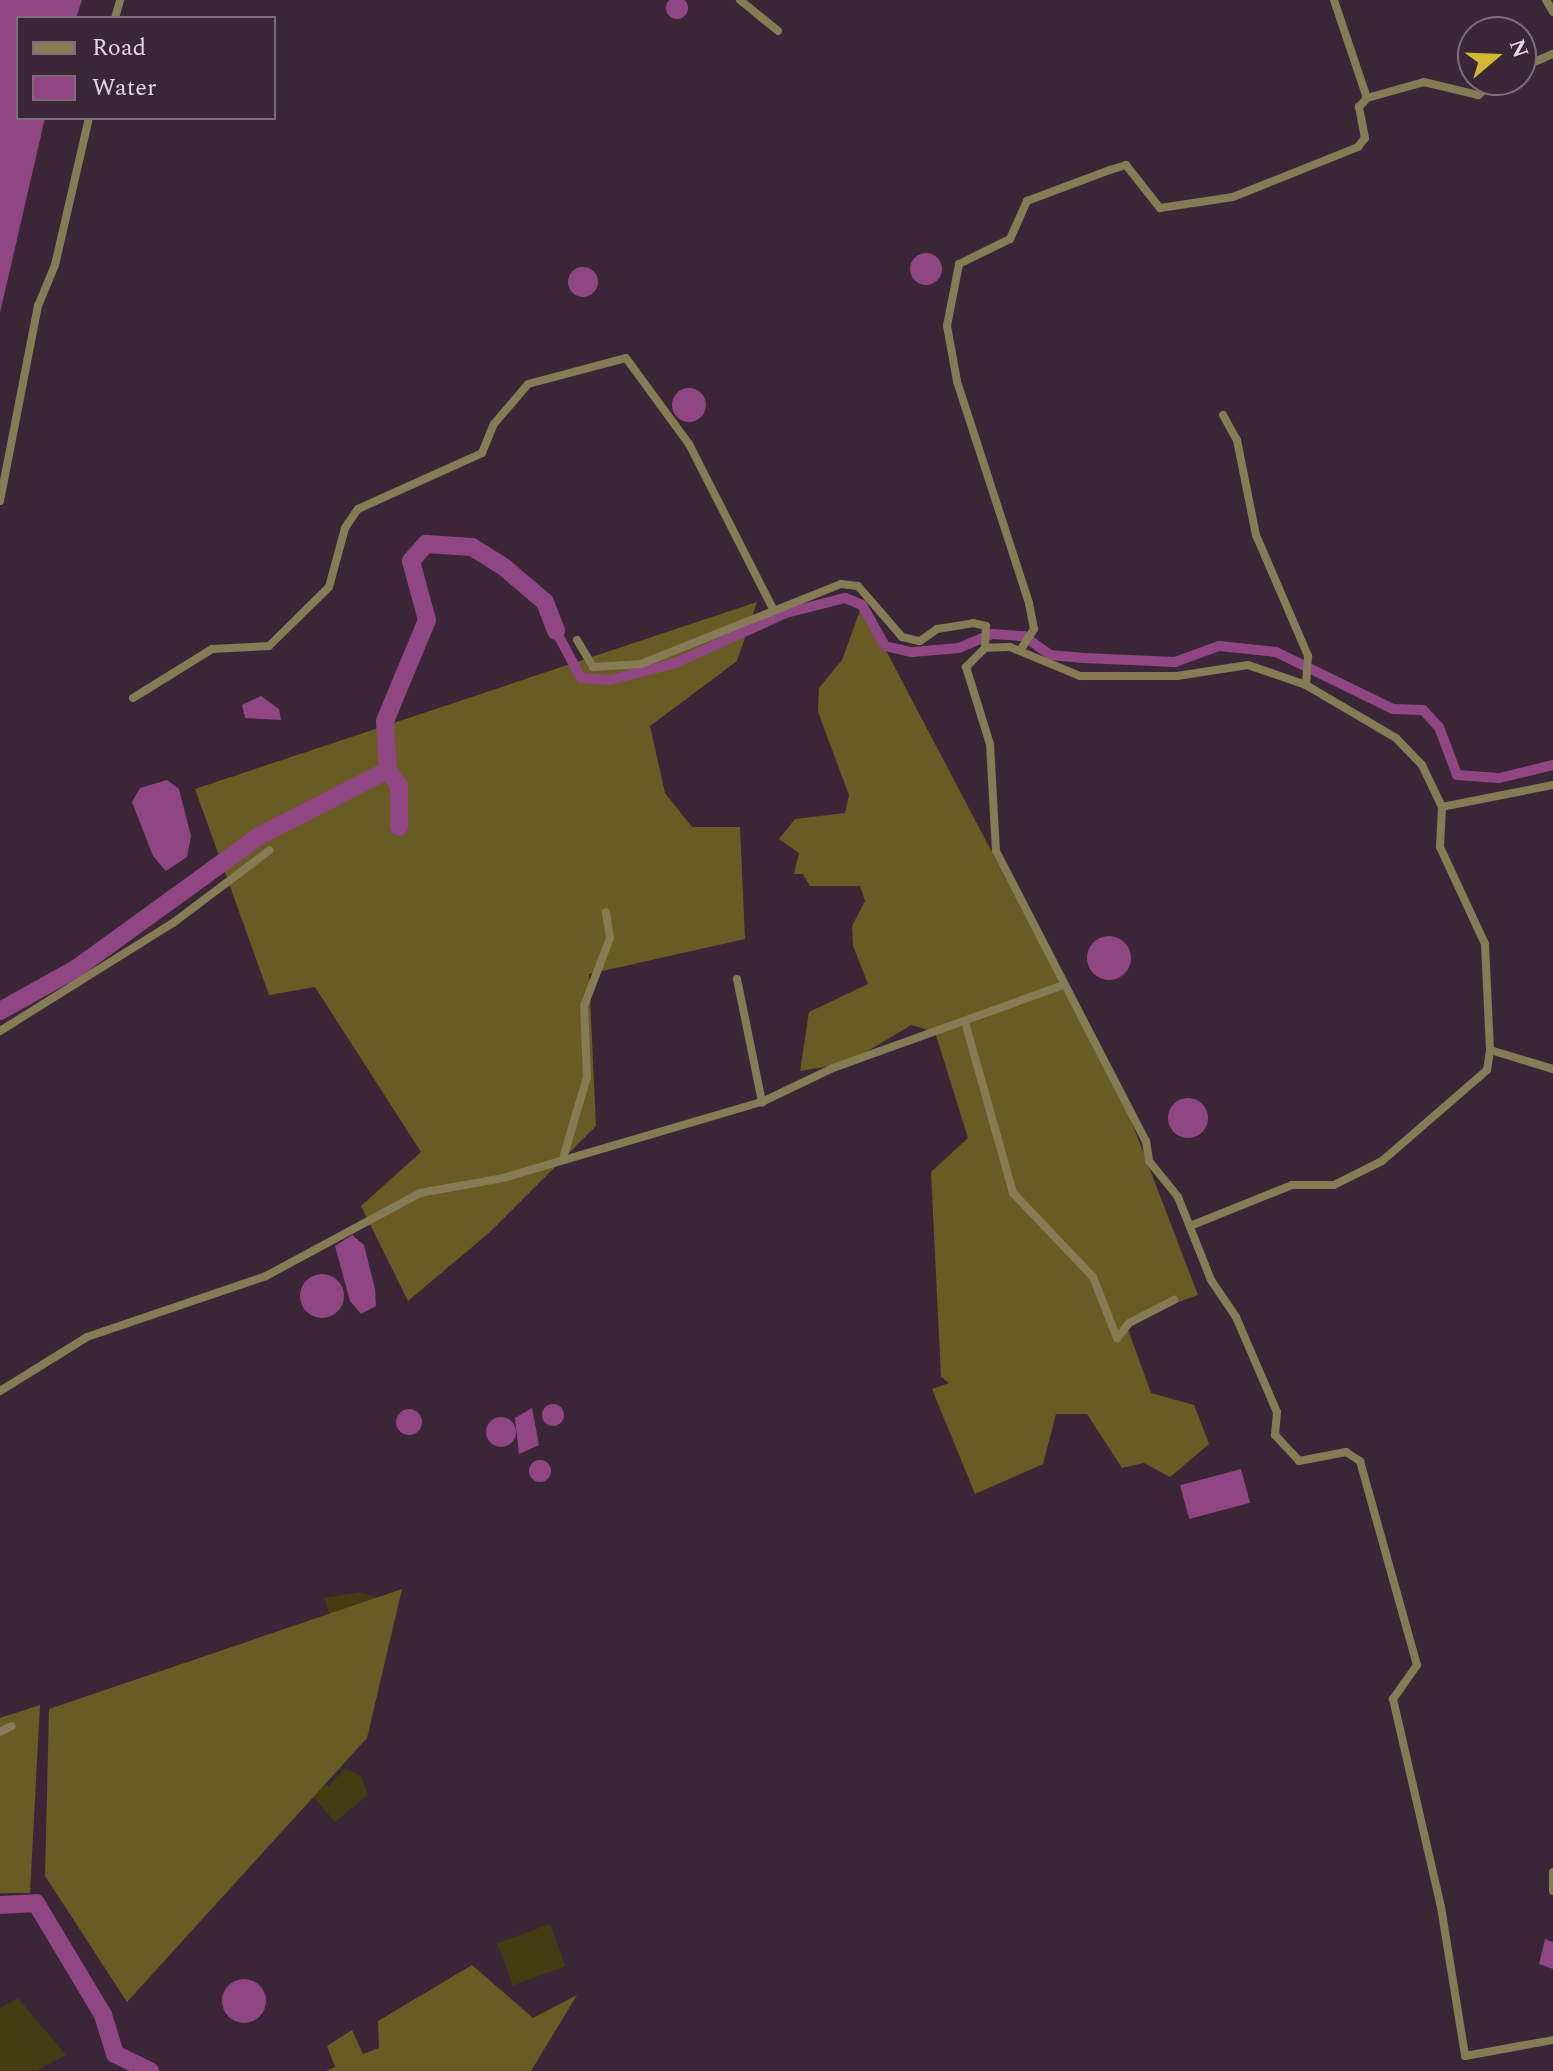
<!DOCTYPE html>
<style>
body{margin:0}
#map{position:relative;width:1553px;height:2071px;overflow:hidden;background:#3b2637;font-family:Spectral,serif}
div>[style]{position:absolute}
.green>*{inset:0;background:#443b12;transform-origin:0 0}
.forest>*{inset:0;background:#695b24}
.water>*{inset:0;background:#904683;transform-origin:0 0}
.round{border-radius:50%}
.canal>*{height:10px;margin:-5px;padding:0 5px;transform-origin:5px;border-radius:5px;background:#904683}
.river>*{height:18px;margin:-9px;padding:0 9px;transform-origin:9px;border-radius:9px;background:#904683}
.minor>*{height:8px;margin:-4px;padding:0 4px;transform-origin:4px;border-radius:4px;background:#857b54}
span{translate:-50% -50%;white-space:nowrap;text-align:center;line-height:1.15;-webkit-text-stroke:6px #3b2637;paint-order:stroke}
.legend{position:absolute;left:16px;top:16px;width:260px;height:104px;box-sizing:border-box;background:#3b2637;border:2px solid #7f6c7b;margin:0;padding:10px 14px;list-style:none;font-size:24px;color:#e4d6e0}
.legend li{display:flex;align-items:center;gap:16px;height:40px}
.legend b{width:40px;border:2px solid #7f6c7b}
.north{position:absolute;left:1457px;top:16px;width:80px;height:80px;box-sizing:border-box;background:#3b2637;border:2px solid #7f6c7b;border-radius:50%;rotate:71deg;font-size:22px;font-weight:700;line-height:32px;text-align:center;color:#e4d6e0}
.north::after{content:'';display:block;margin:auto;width:28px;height:36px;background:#d4b635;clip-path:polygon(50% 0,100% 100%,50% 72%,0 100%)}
</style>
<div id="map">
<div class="green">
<div style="clip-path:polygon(360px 1592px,378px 1599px,330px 1616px,324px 1598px)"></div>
<div style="clip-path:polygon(345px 1768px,361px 1776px,368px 1795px,335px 1822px,313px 1796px,317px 1783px,329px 1786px)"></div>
<div style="left:550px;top:1924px;width:45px;height:56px;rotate:70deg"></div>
<div style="clip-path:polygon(18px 1998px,66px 2055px,36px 2071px,0 2071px,0 2008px)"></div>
</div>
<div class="forest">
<div style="clip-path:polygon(757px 602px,737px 661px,650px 726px,665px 793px,692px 827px,740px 827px,745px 939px,589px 974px,596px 1126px,490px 1232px,408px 1301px,361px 1206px,421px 1152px,315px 987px,269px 995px,195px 789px)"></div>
<div style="clip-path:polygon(862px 605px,1126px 1107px,1198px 1295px,1125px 1321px,1151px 1393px,1194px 1405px,1209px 1444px,1170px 1477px,1144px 1463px,1122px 1468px,1087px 1414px,1056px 1414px,1043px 1464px,975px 1494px,932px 1389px,949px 1383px,941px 1377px,931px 1172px,968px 1138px,935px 1032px,911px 1025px,848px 1063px,800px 1071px,809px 1012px,868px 984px,853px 946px,852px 926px,865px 901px,860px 886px,810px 886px,803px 874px,794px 874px,799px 853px,779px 839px,795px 819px,845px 813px,849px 795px,818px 712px,819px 688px,842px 660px)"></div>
<div style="clip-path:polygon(402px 1589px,367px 1738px,127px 2002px,45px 1876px,49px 1709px)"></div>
<div style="clip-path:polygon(40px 1705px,30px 1893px,0 1893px,0 1718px)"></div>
<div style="clip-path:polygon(472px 1965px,533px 2018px,577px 1995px,531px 2071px,327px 2071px,335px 2067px,327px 2046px,352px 2030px,363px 2054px,379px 2048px,378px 2021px)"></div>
</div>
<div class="water">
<div class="round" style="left:666px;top:-3px;width:22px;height:22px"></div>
<div style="clip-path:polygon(0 0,82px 0,76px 18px,18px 18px,18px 118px,45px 118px,0 313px)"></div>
<div class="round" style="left:910px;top:253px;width:32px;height:32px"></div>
<div class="round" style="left:568px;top:267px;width:30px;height:30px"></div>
<div class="round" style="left:672px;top:388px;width:34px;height:34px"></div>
<div style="clip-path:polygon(261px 696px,279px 709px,281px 720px,245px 718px,242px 705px)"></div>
<div style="clip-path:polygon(167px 780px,179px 789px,191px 836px,187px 857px,166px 871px,153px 856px,132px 802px,140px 788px)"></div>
<div class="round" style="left:1087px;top:936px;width:44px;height:44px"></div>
<div class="round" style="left:1168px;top:1098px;width:40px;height:40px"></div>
<div style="clip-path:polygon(352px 1235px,364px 1245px,375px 1289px,376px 1306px,361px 1314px,350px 1301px,335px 1246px)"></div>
<div class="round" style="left:300px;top:1274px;width:44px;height:44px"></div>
<div class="round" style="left:542px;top:1404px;width:22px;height:22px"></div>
<div style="clip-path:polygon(532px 1408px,539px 1445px,519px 1454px,515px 1418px)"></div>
<div class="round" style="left:396px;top:1409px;width:26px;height:26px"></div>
<div class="round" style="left:486px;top:1417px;width:30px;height:30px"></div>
<div class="round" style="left:529px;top:1460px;width:22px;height:22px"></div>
<div style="left:1241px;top:1469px;width:35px;height:63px;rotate:75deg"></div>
<div style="clip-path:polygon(1545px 1939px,1553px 1942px,1553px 1969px,1539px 1964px)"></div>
<div class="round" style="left:222px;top:1979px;width:44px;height:44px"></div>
</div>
<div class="canal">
<div style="left:556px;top:631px;width:53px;rotate:62deg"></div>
<div style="left:581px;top:678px;width:29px;rotate:4deg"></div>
<div style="left:610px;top:680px;width:65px;rotate:-14.3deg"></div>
<div style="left:673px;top:664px;width:124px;rotate:-24.3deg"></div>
<div style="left:786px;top:613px;width:61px;rotate:-14.3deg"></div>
<div style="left:845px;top:598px;width:18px;rotate:22deg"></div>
<div style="left:862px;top:605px;width:47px;rotate:60.7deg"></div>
<div style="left:885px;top:646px;width:28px;rotate:13deg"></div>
<div style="left:912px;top:652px;width:47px;rotate:-4.9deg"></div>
<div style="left:959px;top:648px;width:36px;rotate:-23deg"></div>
<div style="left:992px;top:634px;width:32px;rotate:4deg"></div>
<div style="left:1024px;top:636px;width:32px;rotate:36deg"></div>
<div style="left:1050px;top:655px;width:34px;rotate:5deg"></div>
<div style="left:1084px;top:658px;width:91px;rotate:2.5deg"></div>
<div style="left:1175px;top:662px;width:47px;rotate:-20deg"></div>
<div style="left:1219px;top:646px;width:57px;rotate:6deg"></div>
<div style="left:1276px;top:652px;width:130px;rotate:26deg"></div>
<div style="left:1393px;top:709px;width:30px;rotate:2deg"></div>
<div style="left:1423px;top:710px;width:23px;rotate:47deg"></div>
<div style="left:1439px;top:727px;width:51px;rotate:69.4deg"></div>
<div style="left:1457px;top:775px;width:42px;rotate:4.1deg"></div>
<div style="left:1499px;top:778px;width:56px;rotate:-13.5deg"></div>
</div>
<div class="river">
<div style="left:388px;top:770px;width:19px;rotate:55deg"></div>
<div style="left:399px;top:786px;width:41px;rotate:90deg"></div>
<div style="left:0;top:1011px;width:88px;rotate:-29.2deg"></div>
<div style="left:77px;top:968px;width:227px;rotate:-35.9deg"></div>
<div style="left:261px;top:835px;width:143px;rotate:-27.1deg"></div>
<div style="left:388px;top:770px;width:49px;rotate:-93.5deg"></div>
<div style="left:385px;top:721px;width:109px;rotate:-67.4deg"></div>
<div style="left:427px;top:620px;width:61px;rotate:-105.2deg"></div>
<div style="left:411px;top:561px;width:23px;rotate:-49deg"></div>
<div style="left:426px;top:544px;width:46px;rotate:3.7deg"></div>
<div style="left:472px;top:547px;width:39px;rotate:32deg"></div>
<div style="left:505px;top:568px;width:52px;rotate:40.4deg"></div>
<div style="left:545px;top:602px;width:31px;rotate:69deg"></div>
<div style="left:0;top:1905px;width:36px;rotate:-3deg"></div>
<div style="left:36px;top:1903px;width:131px;rotate:59.1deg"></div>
<div style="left:103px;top:2015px;width:41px;rotate:72.9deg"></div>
<div style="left:115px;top:2054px;width:39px;rotate:26deg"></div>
</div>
<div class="minor">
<div style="left:740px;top:0;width:49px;rotate:39.2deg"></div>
<div style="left:1334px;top:0;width:103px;rotate:71.4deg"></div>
<div style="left:1546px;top:0;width:14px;rotate:60deg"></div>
<div style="left:115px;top:18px;width:19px;rotate:-74deg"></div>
<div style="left:1521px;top:68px;width:35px;rotate:-24deg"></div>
<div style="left:1223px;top:415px;width:29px;rotate:61deg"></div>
<div style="left:1237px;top:440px;width:97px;rotate:78.7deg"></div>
<div style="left:1256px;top:535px;width:132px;rotate:66.7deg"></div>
<div style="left:1308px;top:656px;width:29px;rotate:94deg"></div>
<div style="left:0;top:501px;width:199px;rotate:-79deg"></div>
<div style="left:38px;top:306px;width:44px;rotate:-67.5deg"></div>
<div style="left:55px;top:265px;width:151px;rotate:-77deg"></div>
<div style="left:577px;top:640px;width:31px;rotate:59deg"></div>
<div style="left:593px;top:667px;width:48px;rotate:-3.6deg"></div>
<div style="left:641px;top:664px;width:215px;rotate:-21.8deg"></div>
<div style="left:841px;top:584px;width:17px;rotate:7deg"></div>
<div style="left:858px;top:586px;width:67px;rotate:49.2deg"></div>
<div style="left:902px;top:637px;width:18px;rotate:13deg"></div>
<div style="left:920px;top:641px;width:21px;rotate:-35deg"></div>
<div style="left:937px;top:629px;width:36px;rotate:-9deg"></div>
<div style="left:973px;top:623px;width:13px;rotate:13deg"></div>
<div style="left:986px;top:626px;width:22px;rotate:93deg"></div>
<div style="left:1021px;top:649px;width:24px;rotate:-57deg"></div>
<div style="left:1034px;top:629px;width:26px;rotate:-101deg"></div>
<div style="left:1029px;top:603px;width:233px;rotate:-108deg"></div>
<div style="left:957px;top:381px;width:56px;rotate:-100.3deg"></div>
<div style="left:947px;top:326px;width:63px;rotate:-79deg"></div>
<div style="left:959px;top:264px;width:57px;rotate:-26.1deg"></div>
<div style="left:1010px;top:239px;width:42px;rotate:-65.9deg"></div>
<div style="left:1027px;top:201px;width:89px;rotate:-20.5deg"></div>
<div style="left:1110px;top:170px;width:17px;rotate:-17deg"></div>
<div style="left:1126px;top:165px;width:55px;rotate:51.7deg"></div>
<div style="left:1160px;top:208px;width:74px;rotate:-8.6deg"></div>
<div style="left:1233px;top:197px;width:135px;rotate:-21.8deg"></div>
<div style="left:1358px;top:147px;width:11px;rotate:-52deg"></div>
<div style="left:1365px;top:138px;width:32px;rotate:-101deg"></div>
<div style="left:1359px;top:107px;width:12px;rotate:-48deg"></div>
<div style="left:1367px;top:98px;width:59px;rotate:-15.7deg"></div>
<div style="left:1424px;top:82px;width:56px;rotate:13.5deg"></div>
<div style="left:1478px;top:95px;width:26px;rotate:-36deg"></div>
<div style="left:133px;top:698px;width:93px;rotate:-31.8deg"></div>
<div style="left:212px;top:649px;width:57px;rotate:-3deg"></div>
<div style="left:269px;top:646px;width:84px;rotate:-44.5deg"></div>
<div style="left:329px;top:587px;width:61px;rotate:-74.8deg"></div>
<div style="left:345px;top:528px;width:23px;rotate:-56deg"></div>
<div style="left:358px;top:509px;width:136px;rotate:-24.3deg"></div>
<div style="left:482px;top:453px;width:31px;rotate:-68deg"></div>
<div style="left:494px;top:424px;width:52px;rotate:-49.6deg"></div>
<div style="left:528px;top:384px;width:101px;rotate:-14.9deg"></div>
<div style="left:626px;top:358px;width:107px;rotate:53.8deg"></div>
<div style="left:689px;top:444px;width:187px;rotate:63deg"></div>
<div style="left:1553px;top:785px;width:113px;rotate:168.8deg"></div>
<div style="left:1442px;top:807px;width:47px;rotate:-115.5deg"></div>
<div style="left:1422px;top:765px;width:37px;rotate:-134deg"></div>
<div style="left:1396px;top:738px;width:104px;rotate:-149.5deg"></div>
<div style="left:1306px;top:685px;width:61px;rotate:-161deg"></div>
<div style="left:1248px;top:665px;width:72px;rotate:171.2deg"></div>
<div style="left:1177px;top:676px;width:97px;rotate:180deg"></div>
<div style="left:1080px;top:676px;width:76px;rotate:-157.5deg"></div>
<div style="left:1010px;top:647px;width:25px;rotate:178deg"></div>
<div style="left:985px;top:648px;width:27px;rotate:135deg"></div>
<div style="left:966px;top:667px;width:81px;rotate:72.7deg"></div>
<div style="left:990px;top:744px;width:107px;rotate:86.8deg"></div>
<div style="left:996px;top:851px;width:326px;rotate:62.7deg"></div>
<div style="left:1146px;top:1141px;width:20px;rotate:81deg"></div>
<div style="left:1149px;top:1161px;width:46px;rotate:51.1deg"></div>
<div style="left:1178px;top:1197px;width:89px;rotate:68.3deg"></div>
<div style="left:1211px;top:1280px;width:45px;rotate:56deg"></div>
<div style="left:1236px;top:1317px;width:103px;rotate:66.7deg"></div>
<div style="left:1277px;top:1412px;width:23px;rotate:95deg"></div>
<div style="left:1275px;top:1435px;width:35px;rotate:47deg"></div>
<div style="left:1299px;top:1461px;width:48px;rotate:-10.8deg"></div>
<div style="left:1346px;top:1452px;width:17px;rotate:33deg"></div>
<div style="left:1360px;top:1461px;width:212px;rotate:74.4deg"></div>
<div style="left:1417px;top:1665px;width:42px;rotate:125.2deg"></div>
<div style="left:1393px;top:1699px;width:213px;rotate:77deg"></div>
<div style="left:1441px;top:1907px;width:151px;rotate:80.8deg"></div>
<div style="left:1465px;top:2056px;width:89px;rotate:-10.3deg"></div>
<div style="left:1442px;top:807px;width:40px;rotate:92.9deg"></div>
<div style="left:1440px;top:847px;width:107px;rotate:65.1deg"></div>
<div style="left:1485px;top:944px;width:106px;rotate:87.3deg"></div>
<div style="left:1490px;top:1050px;width:66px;rotate:16.8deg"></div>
<div style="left:737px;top:979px;width:126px;rotate:78.5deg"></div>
<div style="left:965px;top:1022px;width:178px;rotate:74.3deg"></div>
<div style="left:1013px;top:1193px;width:116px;rotate:46.4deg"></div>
<div style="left:1093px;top:1277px;width:66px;rotate:68.5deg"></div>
<div style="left:1117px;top:1338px;width:19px;rotate:-51deg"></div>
<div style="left:1129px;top:1323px;width:51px;rotate:-27.1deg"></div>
<div style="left:0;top:1031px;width:204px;rotate:-32deg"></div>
<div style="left:173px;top:923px;width:121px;rotate:-37deg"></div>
<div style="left:564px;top:1155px;width:81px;rotate:-73.6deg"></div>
<div style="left:587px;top:1077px;width:71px;rotate:-92.4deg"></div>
<div style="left:584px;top:1006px;width:73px;rotate:-69.1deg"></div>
<div style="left:610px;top:938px;width:26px;rotate:-99deg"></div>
<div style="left:1190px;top:1226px;width:110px;rotate:-21.9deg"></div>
<div style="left:1292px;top:1185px;width:42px"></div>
<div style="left:1334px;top:1185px;width:54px;rotate:-26.6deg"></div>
<div style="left:1382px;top:1161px;width:139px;rotate:-40.9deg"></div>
<div style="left:1487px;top:1070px;width:20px;rotate:-81deg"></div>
<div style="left:0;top:1391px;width:102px;rotate:-31.8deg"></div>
<div style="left:87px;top:1337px;width:189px;rotate:-18.8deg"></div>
<div style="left:266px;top:1276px;width:175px;rotate:-28.3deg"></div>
<div style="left:420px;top:1193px;width:84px;rotate:-10.2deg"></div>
<div style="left:503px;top:1178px;width:270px;rotate:-16.4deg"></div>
<div style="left:762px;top:1102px;width:79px;rotate:-25.6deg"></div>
<div style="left:833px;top:1068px;width:245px;rotate:-19.8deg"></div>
<div style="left:0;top:1732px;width:13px;rotate:-27deg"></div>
<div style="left:1553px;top:1872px;width:19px;rotate:90deg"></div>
</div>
<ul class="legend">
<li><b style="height:10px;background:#857b54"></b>Road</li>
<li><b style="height:22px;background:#904683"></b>Water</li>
</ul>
<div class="north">N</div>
</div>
